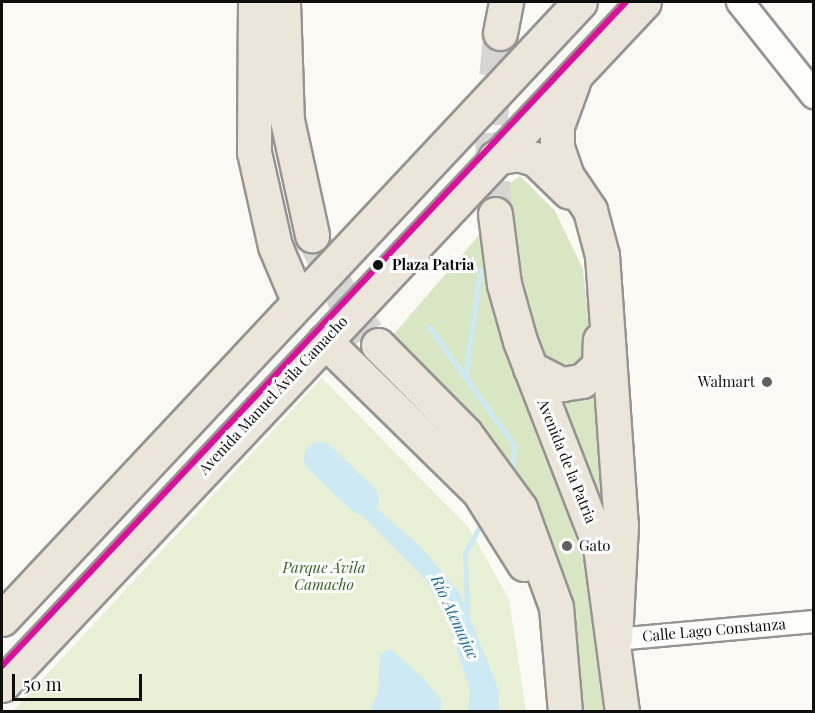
<!DOCTYPE html>
<meta charset="utf-8">
<style>
body{margin:0}
#map{position:relative;width:815px;height:713px;overflow:hidden;background:#fbf9f4;font-family:"Playfair Display",serif}
div>[style]{position:absolute}
.green>*{inset:0;background:#e7efd5}
.forest>*{inset:0;background:#d8e6c4}
.water>*{inset:0;background:#cde9f3}
.stream>*{height:5px;margin:-2.5px;padding:0 2.5px;transform-origin:2.5px;border-radius:2.5px;background:#cde9f3}
.river>*{height:32px;margin:-16px;padding:0 16px;transform-origin:16px;border-radius:16px;background:#cde9f3}
.primary-tunnel>*{height:33px;margin-top:-16.5px;transform-origin:0;background:repeating-linear-gradient(90deg,#d7d6d2 0 33px,transparent 0 49px)}
.roads{filter:drop-shadow(2px 0 #959492) drop-shadow(-2px 0 #959492) drop-shadow(0 2px #959492) drop-shadow(0 -2px #959492)}
.minor>*{height:21px;margin:-10.5px;padding:0 10.5px;transform-origin:10.5px;border-radius:10.5px;background:#fefefd}
.tertiary>*{height:26px;margin:-13px;padding:0 13px;transform-origin:13px;border-radius:13px;background:#fefefd}
.primary>*{height:33px;margin:-16.5px;padding:0 16.5px;transform-origin:16.5px;border-radius:16.5px;background:#ebe5da}
.metro-1>*{height:6px;margin:-3px;padding:0 3px;transform-origin:3px;border-radius:3px;background:#dd0e98}
.dots>*{width:16px;height:16px;translate:-50% -50%;box-sizing:border-box;border:3px solid #fff;border-radius:50%}
span{translate:-50% -50%;white-space:nowrap;text-align:center;line-height:1.15;-webkit-text-stroke:6px #fff;paint-order:stroke}
.stop-label{font-size:15px;color:#0e0e0e;font-weight:700}
.left{translate:0 -50%;text-align:left}
.poi-label{font-size:15px;color:#0e0e0e}
.right{translate:-100% -50%;text-align:right}
.street-label{font-size:15px;color:#0e0e0e}
.park-label{font-size:15px;color:#356223;font-style:italic}
.water-label{font-size:16px;color:#1f6e99;font-style:italic}
.frame{position:absolute;inset:0;border:3px solid #0e0e0e;pointer-events:none}
.scale{position:absolute;left:12px;top:674px;width:130px;height:27px;box-sizing:border-box;border:3px solid #0e0e0e;border-top:0;padding-left:8px;font-size:18px;line-height:21px;white-space:nowrap;color:#0e0e0e;-webkit-text-stroke:4px #fff;paint-order:stroke}
</style>
<div id="map">
<div class="green">
<div style="clip-path:polygon(322px 378px,469px 528px,509px 599px,526px 711px,12px 712px)"></div>
</div>
<div class="forest">
<div style="clip-path:polygon(520px 176px,555px 211px,583px 269px,613px 569px,530px 337px,504px 228px,502px 189px)"></div>
<div style="clip-path:polygon(479px 235px,500px 317px,597px 600px,608px 711px,572px 711px,564px 602px,387px 342px)"></div>
</div>
<div class="water">
<div style="clip-path:polygon(332px 470px,420px 546px,459px 592px,498px 688px,499px 711px,468px 711px,470px 691px,446px 615px,425px 579px,329px 482px)"></div>
<div style="clip-path:polygon(391px 649px,426px 681px,442px 702px,441px 711px,370px 711px,378px 692px,380px 654px)"></div>
</div>
<div class="stream">
<div style="left:429px;top:327px;width:145px;rotate:54.2deg"></div>
<div style="left:514px;top:445px;width:22px;rotate:93deg"></div>
<div style="left:465px;top:378px;width:109px;rotate:-82.1deg"></div>
<div style="left:467px;top:615px;width:62px;rotate:-91.8deg"></div>
<div style="left:465px;top:553px;width:37px;rotate:-61deg"></div>
</div>
<div class="river">
<div style="left:320px;top:458px;width:59px;rotate:43.6deg"></div>
</div>
<div class="primary-tunnel">
<div style="left:495px;top:214px;width:90px;rotate:-92.5deg"></div>
<div style="left:491px;top:124px;width:91px;rotate:-84.4deg"></div>
<div style="left:312px;top:235px;width:81px;rotate:63.7deg"></div>
<div style="left:348px;top:308px;width:48px;rotate:51deg"></div>
</div>
<div class="roads">
<div class="minor">
<div style="left:615px;top:639px;width:200px;rotate:-5.2deg"></div>
</div>
<div class="tertiary">
<div style="left:740px;top:2px;width:119px;rotate:51.5deg"></div>
</div>
<div class="primary">
<div style="left:255px;top:2px;width:150px;rotate:90.4deg"></div>
<div style="left:254px;top:152px;width:96px;rotate:77.4deg"></div>
<div style="left:275px;top:246px;width:56px;rotate:67.1deg"></div>
<div style="left:283px;top:2px;width:118px;rotate:88.1deg"></div>
<div style="left:287px;top:120px;width:118px;rotate:77.7deg"></div>
<div style="left:500px;top:33px;width:32px;rotate:-79deg"></div>
<div style="left:573px;top:82px;width:47px;rotate:110deg"></div>
<div style="left:557px;top:126px;width:21px;rotate:90deg"></div>
<div style="left:557px;top:147px;width:31px;rotate:71deg"></div>
<div style="left:567px;top:176px;width:41px;rotate:55.9deg"></div>
<div style="left:590px;top:210px;width:47px;rotate:75.1deg"></div>
<div style="left:602px;top:255px;width:271px;rotate:86deg"></div>
<div style="left:621px;top:525px;width:114px;rotate:93deg"></div>
<div style="left:495px;top:158px;width:22px;rotate:-10deg"></div>
<div style="left:517px;top:154px;width:19px;rotate:16deg"></div>
<div style="left:535px;top:159px;width:47px;rotate:44.1deg"></div>
<div style="left:495px;top:214px;width:71px;rotate:82.7deg"></div>
<div style="left:504px;top:284px;width:59px;rotate:74.3deg"></div>
<div style="left:520px;top:341px;width:221px;rotate:68.8deg"></div>
<div style="left:600px;top:547px;width:166px;rotate:82.4deg"></div>
<div style="left:325px;top:341px;width:216px;rotate:44.4deg"></div>
<div style="left:479px;top:492px;width:85px;rotate:58deg"></div>
<div style="left:378px;top:345px;width:124px;rotate:45.3deg"></div>
<div style="left:465px;top:433px;width:93px;rotate:53.7deg"></div>
<div style="left:520px;top:508px;width:105px;rotate:70deg"></div>
<div style="left:556px;top:607px;width:105px;rotate:85.1deg"></div>
<div style="left:530px;top:368px;width:36px;rotate:27deg"></div>
<div style="left:562px;top:384px;width:20px;rotate:-9deg"></div>
<div style="left:582px;top:381px;width:23px;rotate:-43deg"></div>
<div style="left:599px;top:365px;width:25px;rotate:-88deg"></div>
<div style="left:2px;top:619px;width:845px;rotate:-46.87deg"></div>
<div style="left:2px;top:685px;width:937px;rotate:-46.77deg"></div>
</div>
</div>
<div class="metro-1">
<div style="left:2px;top:666px;width:911px;rotate:-46.78deg"></div>
</div>
<div class="dots">
<div style="left:378px;top:265px;background:#0e0e0e"></div>
<div style="left:767px;top:382px;background:#61605e"></div>
<div style="left:567px;top:546px;background:#61605e"></div>
</div>
<div class="stop-label">
<span class="left" style="left:392px;top:265px">Plaza Patria</span>
</div>
<div class="poi-label">
<span class="right" style="left:755px;top:382px">Walmart</span>
<span class="left" style="left:579px;top:546px">Gato</span>
</div>
<div class="street-label">
<span style="left:273px;top:395px;rotate:-47deg">Avenida Manuel Ávila Camacho</span>
<span style="left:567px;top:461px;rotate:68deg">Avenida de la Patria</span>
<span style="left:714px;top:630px;rotate:-5deg">Calle Lago Constanza</span>
</div>
<div class="park-label">
<span style="left:324px;top:576px">Parque Ávila<br>Camacho</span>
</div>
<div class="water-label">
<span style="left:455px;top:617px;rotate:65deg">Río Atemajac</span>
</div>
<div class="frame"></div>
<div class="scale">50 m</div>
</div>
